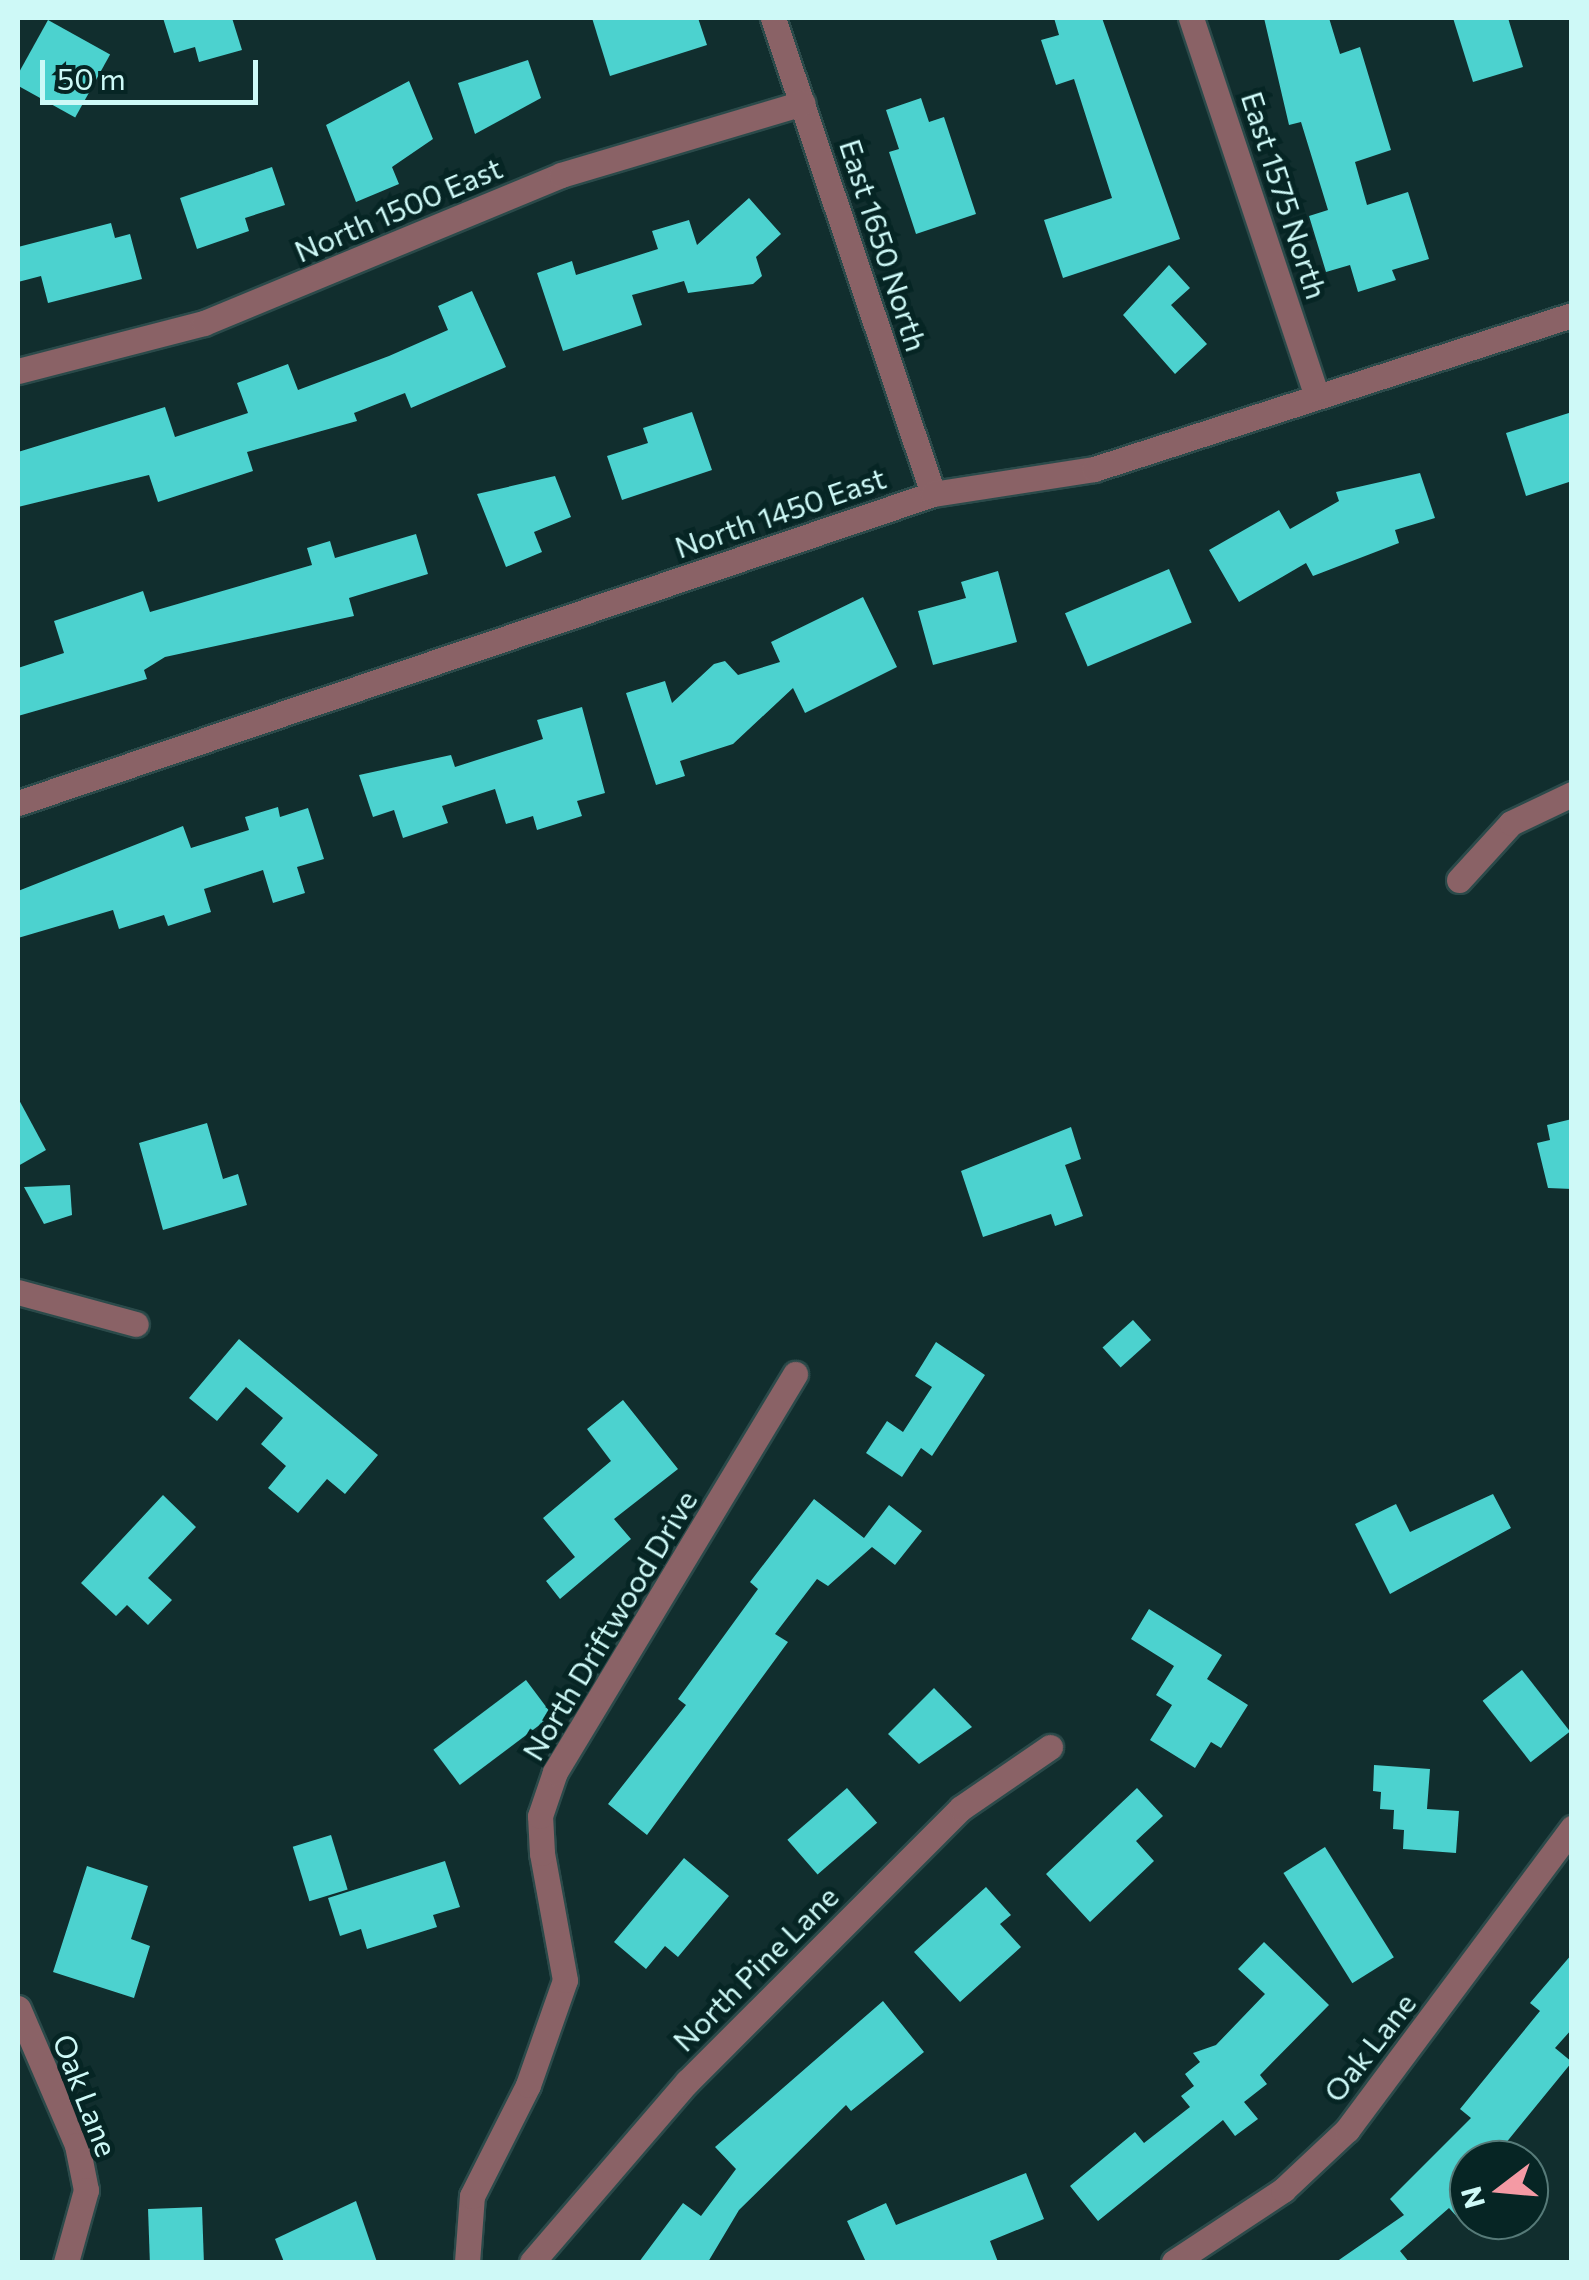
<!DOCTYPE html>
<style>
body{margin:0}
#map{position:relative;width:1589px;height:2280px;overflow:hidden;background:#112e2e;font-family:Commissioner,sans-serif}
div>[style]{position:absolute}
.building>*{inset:0;background:#4cd2cf;transform-origin:0 0}
.roads{filter:drop-shadow(2px 0 #2b4a4a) drop-shadow(-2px 0 #2b4a4a) drop-shadow(0 2px #2b4a4a) drop-shadow(0 -2px #2b4a4a)}
.minor>*{height:25px;margin:-12.5px;padding:0 12.5px;transform-origin:12.5px;border-radius:12.5px;background:#8a6266}
span{translate:-50% -50%;white-space:nowrap;text-align:center;line-height:1.15;-webkit-text-stroke:10px #062524;paint-order:stroke}
.street-label{font-size:30px;color:#cef9f7}
.frame{position:absolute;inset:0;border:20px solid #cef9f7;pointer-events:none}
.north{position:absolute;left:1449px;top:2140px;width:100px;height:100px;box-sizing:border-box;background:#062524;border:2px solid #567a78;border-radius:50%;rotate:254deg;font-size:28px;font-weight:700;line-height:40px;text-align:center;color:#cef9f7}
.north::after{content:'';display:block;margin:auto;width:35px;height:45px;background:#f49aa4;clip-path:polygon(50% 0,100% 100%,50% 72%,0 100%)}
.scale{position:absolute;left:40px;top:60px;width:218px;height:45px;box-sizing:border-box;border:5px solid #cef9f7;border-top:0;padding-left:12px;font-size:30px;line-height:35px;white-space:nowrap;color:#cef9f7;-webkit-text-stroke:8px #062524;paint-order:stroke}
</style>
<div id="map">
<div class="building">
<div style="clip-path:polygon(163px 18px,232px 18px,242px 50px,199px 62px,195px 47px,174px 53px)"></div>
<div style="clip-path:polygon(592px 18px,698px 18px,707px 45px,610px 76px)"></div>
<div style="clip-path:polygon(1054px 18px,1102px 18px,1180px 239px,1063px 278px,1044px 220px,1112px 198px,1074px 79px,1056px 85px,1041px 40px,1059px 35px)"></div>
<div style="clip-path:polygon(1264px 18px,1329px 18px,1340px 54px,1360px 47px,1391px 150px,1355px 162px,1367px 205px,1408px 192px,1429px 259px,1392px 270px,1396px 280px,1358px 292px,1350px 265px,1326px 272px,1309px 216px,1328px 210px,1301px 122px,1289px 125px)"></div>
<div style="clip-path:polygon(1453px 18px,1508px 18px,1523px 67px,1473px 82px)"></div>
<div style="left:48px;top:20px;width:71px;height:72px;rotate:29deg"></div>
<div style="clip-path:polygon(528px 60px,541px 98px,475px 134px,458px 83px)"></div>
<div style="clip-path:polygon(409px 81px,433px 139px,392px 167px,399px 184px,356px 202px,326px 125px)"></div>
<div style="clip-path:polygon(921px 98px,929px 122px,944px 117px,976px 214px,916px 234px,889px 152px,899px 149px,886px 110px)"></div>
<div style="clip-path:polygon(272px 167px,285px 205px,245px 218px,249px 231px,197px 249px,180px 198px)"></div>
<div style="clip-path:polygon(749px 198px,781px 234px,756px 257px,762px 276px,753px 284px,688px 293px,684px 281px,632px 295px,642px 325px,563px 351px,537px 273px,572px 261px,576px 275px,658px 249px,652px 231px,689px 220px,697px 245px)"></div>
<div style="clip-path:polygon(111px 223px,115px 238px,130px 234px,142px 279px,48px 303px,41px 276px,18px 282px,18px 247px)"></div>
<div style="clip-path:polygon(1169px 265px,1190px 288px,1171px 305px,1207px 344px,1175px 374px,1123px 315px)"></div>
<div style="clip-path:polygon(472px 291px,506px 367px,411px 408px,405px 393px,354px 413px,357px 421px,247px 452px,253px 471px,158px 502px,149px 475px,18px 507px,18px 452px,165px 407px,175px 437px,248px 413px,237px 383px,288px 364px,298px 390px,389px 356px,448px 330px,438px 306px)"></div>
<div style="clip-path:polygon(692px 412px,712px 470px,622px 500px,607px 456px,648px 443px,643px 428px)"></div>
<div style="clip-path:polygon(1572px 412px,1572px 481px,1526px 496px,1506px 433px)"></div>
<div style="clip-path:polygon(1420px 473px,1435px 518px,1395px 530px,1399px 543px,1313px 576px,1306px 563px,1239px 602px,1209px 550px,1279px 510px,1290px 529px,1339px 501px,1336px 492px)"></div>
<div style="clip-path:polygon(555px 476px,571px 517px,534px 532px,542px 552px,506px 567px,477px 494px)"></div>
<div style="clip-path:polygon(416px 534px,428px 574px,349px 598px,354px 616px,165px 657px,144px 670px,147px 679px,18px 716px,18px 668px,64px 653px,54px 621px,143px 591px,150px 612px,312px 565px,307px 548px,330px 541px,335px 558px)"></div>
<div style="left:1169px;top:569px;width:58px;height:113px;rotate:67deg"></div>
<div style="clip-path:polygon(998px 571px,1017px 642px,933px 665px,918px 611px,966px 598px,961px 582px)"></div>
<div style="clip-path:polygon(863px 597px,897px 667px,805px 713px,793px 688px,733px 744px,680px 761px,685px 776px,656px 785px,626px 693px,665px 681px,672px 703px,714px 664px,725px 661px,738px 675px,780px 662px,771px 642px)"></div>
<div style="clip-path:polygon(582px 707px,605px 793px,577px 801px,582px 816px,537px 830px,533px 816px,506px 824px,495px 789px,442px 806px,448px 823px,403px 838px,394px 810px,373px 817px,359px 775px,451px 755px,455px 767px,543px 739px,537px 720px)"></div>
<div style="clip-path:polygon(278px 807px,280px 817px,308px 808px,324px 859px,297px 867px,305px 893px,273px 903px,263px 870px,204px 889px,211px 912px,168px 926px,164px 915px,119px 929px,113px 910px,18px 938px,18px 891px,183px 826px,191px 848px,249px 830px,245px 817px)"></div>
<div style="clip-path:polygon(18px 1098px,46px 1150px,18px 1166px)"></div>
<div style="clip-path:polygon(1572px 1119px,1572px 1189px,1548px 1188px,1537px 1143px,1550px 1140px,1547px 1125px)"></div>
<div style="clip-path:polygon(207px 1123px,223px 1179px,238px 1174px,247px 1205px,163px 1230px,139px 1143px)"></div>
<div style="clip-path:polygon(1071px 1127px,1081px 1159px,1065px 1165px,1083px 1216px,1055px 1226px,1051px 1214px,983px 1237px,961px 1171px)"></div>
<div style="clip-path:polygon(70px 1185px,72px 1215px,44px 1224px,24px 1187px)"></div>
<div style="left:1133px;top:1320px;width:27px;height:41px;rotate:48deg"></div>
<div style="clip-path:polygon(239px 1339px,378px 1455px,345px 1494px,327px 1479px,298px 1513px,268px 1488px,286px 1466px,261px 1444px,283px 1418px,246px 1387px,217px 1421px,189px 1398px)"></div>
<div style="clip-path:polygon(936px 1342px,985px 1375px,932px 1456px,921px 1448px,902px 1477px,866px 1453px,887px 1421px,903px 1432px,932px 1387px,915px 1376px)"></div>
<div style="clip-path:polygon(623px 1400px,678px 1469px,614px 1519px,631px 1539px,560px 1599px,546px 1581px,575px 1557px,543px 1518px,611px 1461px,587px 1429px)"></div>
<div style="clip-path:polygon(1493px 1494px,1511px 1528px,1390px 1594px,1355px 1524px,1396px 1504px,1410px 1532px)"></div>
<div style="clip-path:polygon(163px 1495px,196px 1527px,148px 1578px,172px 1600px,148px 1625px,127px 1605px,116px 1616px,81px 1583px)"></div>
<div style="clip-path:polygon(814px 1499px,864px 1538px,889px 1505px,922px 1531px,895px 1565px,872px 1547px,828px 1586px,817px 1579px,775px 1634px,788px 1642px,647px 1835px,608px 1804px,686px 1705px,678px 1699px,758px 1589px,750px 1582px)"></div>
<div style="clip-path:polygon(1149px 1609px,1222px 1655px,1207px 1679px,1248px 1705px,1221px 1748px,1211px 1742px,1195px 1768px,1150px 1740px,1172px 1705px,1156px 1695px,1174px 1666px,1131px 1639px)"></div>
<div style="left:1522px;top:1670px;width:78px;height:50px;rotate:52deg"></div>
<div style="left:526px;top:1680px;width:44px;height:116px;rotate:53deg"></div>
<div style="clip-path:polygon(934px 1688px,972px 1727px,919px 1764px,888px 1734px)"></div>
<div style="clip-path:polygon(1374px 1765px,1430px 1769px,1427px 1809px,1459px 1811px,1456px 1853px,1403px 1849px,1404px 1830px,1393px 1829px,1394px 1810px,1380px 1809px,1381px 1792px,1373px 1791px)"></div>
<div style="left:847px;top:1788px;width:46px;height:79px;rotate:49deg"></div>
<div style="clip-path:polygon(1137px 1788px,1163px 1816px,1136px 1841px,1154px 1861px,1090px 1922px,1046px 1874px)"></div>
<div style="left:331px;top:1835px;width:57px;height:40px;rotate:73deg"></div>
<div style="left:1325px;top:1847px;width:130px;height:49px;rotate:58deg"></div>
<div style="clip-path:polygon(684px 1858px,729px 1896px,678px 1957px,665px 1946px,646px 1969px,614px 1942px)"></div>
<div style="clip-path:polygon(445px 1861px,460px 1907px,433px 1915px,437px 1927px,367px 1949px,361px 1929px,340px 1936px,328px 1898px)"></div>
<div style="clip-path:polygon(87px 1866px,148px 1886px,131px 1939px,150px 1946px,134px 1998px,53px 1972px)"></div>
<div style="clip-path:polygon(986px 1887px,1011px 1915px,1000px 1924px,1021px 1947px,960px 2002px,914px 1952px)"></div>
<div style="clip-path:polygon(1264px 1942px,1329px 2005px,1260px 2075px,1267px 2084px,1244px 2102px,1258px 2119px,1235px 2136px,1223px 2120px,1098px 2221px,1070px 2186px,1135px 2132px,1144px 2143px,1190px 2107px,1181px 2096px,1194px 2086px,1185px 2074px,1200px 2062px,1193px 2053px,1216px 2045px,1265px 1994px,1238px 1969px)"></div>
<div style="clip-path:polygon(1572px 1954px,1572px 2029px,1555px 2048px,1572px 2062px,1492px 2160px,1469px 2160px,1469px 2230px,1449px 2208px,1400px 2251px,1409px 2262px,1336px 2262px,1404px 2215px,1390px 2199px,1471px 2118px,1460px 2109px,1540px 2011px,1530px 2003px)"></div>
<div style="clip-path:polygon(883px 2001px,924px 2052px,851px 2111px,846px 2105px,739px 2210px,708px 2262px,639px 2262px,683px 2203px,701px 2216px,736px 2169px,715px 2147px)"></div>
<div style="clip-path:polygon(1026px 2173px,1044px 2219px,990px 2241px,998px 2262px,866px 2262px,847px 2221px,886px 2203px,896px 2225px)"></div>
<div style="clip-path:polygon(356px 2201px,377px 2262px,284px 2262px,275px 2239px)"></div>
<div style="left:202px;top:2207px;width:55px;height:54px;rotate:88deg"></div>
</div>
<div class="roads">
<div class="minor">
<div style="left:773px;top:18px;width:502px;rotate:71.42deg"></div>
<div style="left:1191px;top:18px;width:395px;rotate:71.6deg"></div>
<div style="left:18px;top:371px;width:192px;rotate:-14.5deg"></div>
<div style="left:204px;top:323px;width:386px;rotate:-22.5deg"></div>
<div style="left:561px;top:175px;width:252px;rotate:-16.6deg"></div>
<div style="left:18px;top:803px;width:966px;rotate:-18.66deg"></div>
<div style="left:933px;top:494px;width:163px;rotate:-8.8deg"></div>
<div style="left:1094px;top:469px;width:502px;rotate:-17.86deg"></div>
<div style="left:1459px;top:880px;width:77px;rotate:-47.6deg"></div>
<div style="left:1511px;top:823px;width:68px;rotate:-25.4deg"></div>
<div style="left:18px;top:1292px;width:122px;rotate:15.2deg"></div>
<div style="left:18px;top:2008px;width:149px;rotate:66.7deg"></div>
<div style="left:77px;top:2145px;width:46px;rotate:78.7deg"></div>
<div style="left:86px;top:2190px;width:75px;rotate:105.5deg"></div>
<div style="left:467px;top:2262px;width:66px;rotate:-85.7deg"></div>
<div style="left:472px;top:2196px;width:124px;rotate:-63.2deg"></div>
<div style="left:528px;top:2085px;width:111px;rotate:-70.6deg"></div>
<div style="left:565px;top:1980px;width:129px;rotate:-100.3deg"></div>
<div style="left:542px;top:1853px;width:37px;rotate:-93deg"></div>
<div style="left:540px;top:1816px;width:46px;rotate:-71.2deg"></div>
<div style="left:555px;top:1772px;width:465px;rotate:-58.9deg"></div>
<div style="left:532px;top:2262px;width:238px;rotate:-49.3deg"></div>
<div style="left:687px;top:2082px;width:387px;rotate:-45deg"></div>
<div style="left:961px;top:1808px;width:108px;rotate:-34.4deg"></div>
<div style="left:1174px;top:2262px;width:131px;rotate:-33.4deg"></div>
<div style="left:1283px;top:2190px;width:88px;rotate:-43.2deg"></div>
<div style="left:1347px;top:2130px;width:377px;rotate:-53.3deg"></div>
</div>
</div>
<div class="street-label">
<span style="left:1285px;top:195px;rotate:72deg">East 1575 North</span>
<span style="left:398px;top:209px;rotate:-23deg">North 1500 East</span>
<span style="left:884px;top:245px;rotate:72deg">East 1650 North</span>
<span style="left:780px;top:512px;rotate:-19deg">North 1450 East</span>
<span style="left:609px;top:1625px;rotate:-59deg">North Driftwood Drive</span>
<span style="left:755px;top:1968px;rotate:-45deg">North Pine Lane</span>
<span style="left:1369px;top:2047px;rotate:-52deg">Oak Lane</span>
<span style="left:86px;top:2095px;rotate:69deg">Oak Lane</span>
</div>
<div class="frame"></div>
<div class="north">N</div>
<div class="scale">50 m</div>
</div>
